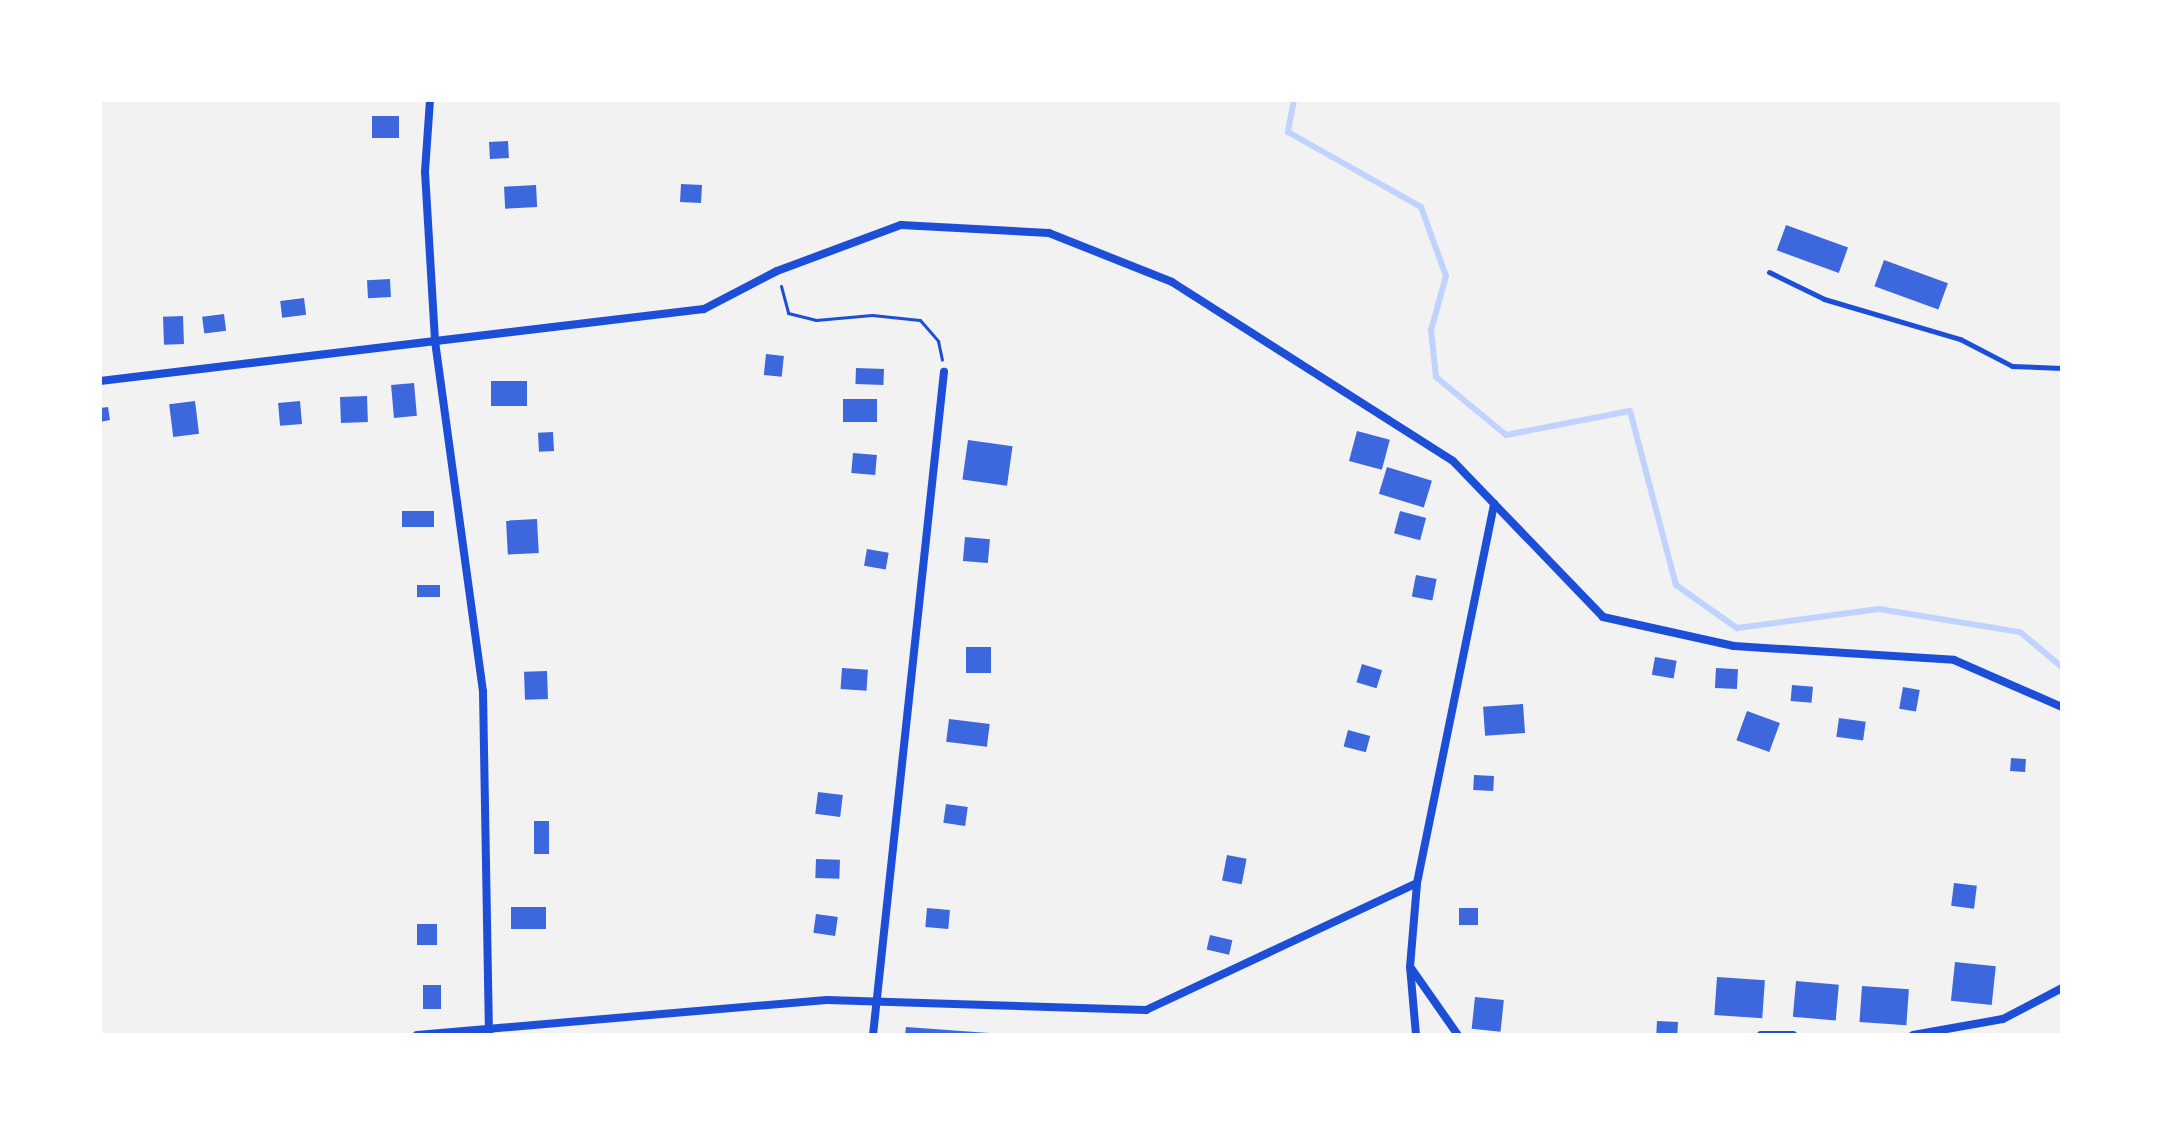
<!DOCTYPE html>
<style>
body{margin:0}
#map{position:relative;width:2162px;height:1135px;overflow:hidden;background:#f2f2f2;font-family:Rubik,sans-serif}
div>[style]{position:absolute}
.stream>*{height:6px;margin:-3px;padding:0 3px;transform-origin:3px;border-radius:3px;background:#bfd3fe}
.building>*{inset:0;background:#3d67dc;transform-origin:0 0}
.path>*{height:3px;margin:-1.5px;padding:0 1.5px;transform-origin:1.5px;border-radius:1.5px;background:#1d4ed8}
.service>*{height:5px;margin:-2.5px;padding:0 2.5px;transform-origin:2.5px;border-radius:2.5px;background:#1d4ed8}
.minor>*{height:8px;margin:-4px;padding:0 4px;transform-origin:4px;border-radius:4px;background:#1d4ed8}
span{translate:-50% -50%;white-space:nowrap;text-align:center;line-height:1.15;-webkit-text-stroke:6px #fff;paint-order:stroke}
.frame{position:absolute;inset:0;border:102px solid #fff;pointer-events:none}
</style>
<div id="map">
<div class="stream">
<div style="left:1294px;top:100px;width:33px;rotate:101deg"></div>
<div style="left:1288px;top:132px;width:153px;rotate:29.4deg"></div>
<div style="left:1421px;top:207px;width:73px;rotate:70.1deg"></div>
<div style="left:1446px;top:276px;width:56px;rotate:105.5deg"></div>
<div style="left:1431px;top:330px;width:47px;rotate:83.9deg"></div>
<div style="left:1436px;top:377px;width:91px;rotate:39.6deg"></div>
<div style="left:1506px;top:435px;width:126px;rotate:-11deg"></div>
<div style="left:1630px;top:411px;width:180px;rotate:75.2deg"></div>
<div style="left:1676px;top:585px;width:75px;rotate:35.2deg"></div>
<div style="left:1737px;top:628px;width:143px;rotate:-7.6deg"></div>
<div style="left:1879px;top:609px;width:143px;rotate:9.3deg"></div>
<div style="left:2020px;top:632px;width:55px;rotate:39.8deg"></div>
</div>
<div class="building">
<div style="left:399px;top:116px;width:22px;height:27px;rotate:90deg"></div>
<div style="left:508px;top:141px;width:17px;height:19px;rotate:87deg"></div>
<div style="left:681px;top:184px;width:21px;height:18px;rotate:3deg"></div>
<div style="left:536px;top:185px;width:22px;height:32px;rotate:87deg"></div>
<div style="left:1786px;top:225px;width:66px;height:27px;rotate:20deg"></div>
<div style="left:1884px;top:260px;width:68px;height:28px;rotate:20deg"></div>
<div style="left:390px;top:279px;width:18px;height:23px;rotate:87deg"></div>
<div style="left:304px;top:298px;width:17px;height:24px;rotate:83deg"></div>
<div style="left:224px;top:314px;width:17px;height:22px;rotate:83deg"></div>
<div style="left:183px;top:316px;width:28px;height:20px;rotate:88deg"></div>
<div style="left:766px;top:354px;width:18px;height:21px;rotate:6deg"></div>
<div style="left:856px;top:368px;width:28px;height:16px;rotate:2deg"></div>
<div style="left:491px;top:381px;width:36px;height:25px"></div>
<div style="left:414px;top:383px;width:33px;height:23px;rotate:85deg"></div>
<div style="left:367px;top:396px;width:26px;height:27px;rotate:88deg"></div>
<div style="left:843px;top:399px;width:34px;height:23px"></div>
<div style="left:195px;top:401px;width:33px;height:26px;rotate:83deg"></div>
<div style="left:300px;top:401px;width:23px;height:22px;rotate:85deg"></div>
<div style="clip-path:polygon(108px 407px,110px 420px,100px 422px,100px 408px)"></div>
<div style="left:1357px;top:431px;width:34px;height:31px;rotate:15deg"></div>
<div style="left:553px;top:432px;width:19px;height:15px;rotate:87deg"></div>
<div style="left:968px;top:440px;width:45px;height:40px;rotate:8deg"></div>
<div style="left:853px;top:453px;width:24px;height:20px;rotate:5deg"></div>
<div style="left:1387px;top:467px;width:47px;height:28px;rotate:17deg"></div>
<div style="left:434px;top:511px;width:16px;height:32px;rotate:90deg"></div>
<div style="left:1400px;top:511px;width:27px;height:23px;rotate:15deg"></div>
<div style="left:537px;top:519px;width:34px;height:31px;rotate:87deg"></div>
<div style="left:965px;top:537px;width:25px;height:24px;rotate:5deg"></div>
<div style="left:867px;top:549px;width:22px;height:17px;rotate:10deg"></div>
<div style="left:1416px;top:575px;width:21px;height:22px;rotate:11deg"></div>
<div style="left:440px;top:585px;width:12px;height:23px;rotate:90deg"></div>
<div style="left:966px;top:647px;width:25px;height:26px"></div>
<div style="left:1655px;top:657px;width:22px;height:18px;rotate:10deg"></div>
<div style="left:1362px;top:664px;width:21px;height:19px;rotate:17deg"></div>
<div style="left:842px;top:668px;width:26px;height:21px;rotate:4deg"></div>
<div style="left:1716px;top:668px;width:22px;height:20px;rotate:3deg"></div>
<div style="left:547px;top:671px;width:28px;height:23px;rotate:88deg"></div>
<div style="left:1792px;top:685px;width:21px;height:16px;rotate:5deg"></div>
<div style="left:1903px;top:687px;width:17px;height:22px;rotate:10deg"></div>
<div style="left:1523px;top:704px;width:29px;height:40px;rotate:86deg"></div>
<div style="left:1747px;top:711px;width:35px;height:31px;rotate:20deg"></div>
<div style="left:1839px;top:718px;width:27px;height:19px;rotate:8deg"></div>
<div style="left:949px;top:719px;width:41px;height:23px;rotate:7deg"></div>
<div style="left:1348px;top:730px;width:23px;height:17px;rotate:15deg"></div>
<div style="left:2011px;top:758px;width:15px;height:13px;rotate:4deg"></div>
<div style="left:1474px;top:775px;width:20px;height:15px;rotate:3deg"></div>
<div style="left:818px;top:792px;width:25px;height:22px;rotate:7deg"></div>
<div style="left:946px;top:804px;width:22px;height:19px;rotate:8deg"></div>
<div style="left:534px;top:821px;width:15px;height:33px"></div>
<div style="left:1227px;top:855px;width:20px;height:26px;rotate:11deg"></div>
<div style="left:816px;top:859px;width:24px;height:19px;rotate:2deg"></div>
<div style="left:1954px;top:883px;width:23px;height:23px;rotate:7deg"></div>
<div style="left:511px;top:907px;width:35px;height:22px"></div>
<div style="left:927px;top:908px;width:23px;height:19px;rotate:5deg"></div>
<div style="left:1459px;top:908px;width:19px;height:17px"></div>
<div style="left:816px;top:914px;width:22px;height:19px;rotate:8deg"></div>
<div style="left:417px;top:924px;width:20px;height:21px"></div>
<div style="left:1210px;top:935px;width:23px;height:15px;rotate:13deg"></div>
<div style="left:1955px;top:962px;width:41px;height:39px;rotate:6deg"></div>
<div style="left:1717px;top:977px;width:48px;height:38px;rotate:4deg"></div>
<div style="left:1796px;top:981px;width:43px;height:36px;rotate:5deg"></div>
<div style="left:423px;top:985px;width:18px;height:24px"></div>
<div style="left:1862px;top:986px;width:47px;height:36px;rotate:4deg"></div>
<div style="left:1475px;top:997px;width:29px;height:32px;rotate:6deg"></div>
<div style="left:1657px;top:1021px;width:21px;height:14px;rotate:3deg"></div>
<div style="clip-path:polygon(906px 1027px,989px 1033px,989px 1035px,905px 1035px)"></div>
</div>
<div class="path">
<div style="left:781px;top:286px;width:28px;rotate:75deg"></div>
<div style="left:788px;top:313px;width:29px;rotate:14deg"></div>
<div style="left:816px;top:320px;width:56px;rotate:-5.1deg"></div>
<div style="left:872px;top:315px;width:48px;rotate:5.9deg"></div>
<div style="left:920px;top:320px;width:28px;rotate:49deg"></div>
<div style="left:938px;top:341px;width:19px;rotate:78deg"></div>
</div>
<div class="service">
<div style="left:1769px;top:272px;width:61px;rotate:26.1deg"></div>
<div style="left:1824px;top:299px;width:142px;rotate:16.4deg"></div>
<div style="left:1960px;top:339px;width:59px;rotate:27.4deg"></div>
<div style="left:2012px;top:366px;width:50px;rotate:2.3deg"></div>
</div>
<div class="minor">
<div style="left:430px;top:100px;width:72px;rotate:94deg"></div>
<div style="left:425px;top:172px;width:169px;rotate:86.6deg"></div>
<div style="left:435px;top:341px;width:354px;rotate:82.2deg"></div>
<div style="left:483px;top:692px;width:343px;rotate:89deg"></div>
<div style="left:100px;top:381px;width:608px;rotate:-6.8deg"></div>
<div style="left:704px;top:309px;width:82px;rotate:-27.5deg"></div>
<div style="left:777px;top:271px;width:132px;rotate:-20.4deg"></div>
<div style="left:901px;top:225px;width:148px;rotate:3.1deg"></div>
<div style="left:1049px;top:233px;width:132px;rotate:21.7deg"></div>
<div style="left:1172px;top:282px;width:333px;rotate:32.5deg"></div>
<div style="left:1453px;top:461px;width:216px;rotate:46.1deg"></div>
<div style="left:1603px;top:617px;width:134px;rotate:12.5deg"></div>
<div style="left:1734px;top:646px;width:220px;rotate:3.6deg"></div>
<div style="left:1954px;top:660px;width:118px;rotate:23.5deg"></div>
<div style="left:1411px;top:968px;width:82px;rotate:55deg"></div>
<div style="left:417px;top:1035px;width:411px;rotate:-4.9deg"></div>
<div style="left:827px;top:1000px;width:319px;rotate:1.8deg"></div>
<div style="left:1146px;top:1010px;width:299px;rotate:-25.1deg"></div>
<div style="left:873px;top:1035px;width:667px;rotate:-83.89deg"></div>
<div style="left:1416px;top:1035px;width:68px;rotate:-95deg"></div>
<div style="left:1410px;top:967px;width:84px;rotate:-85.2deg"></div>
<div style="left:1417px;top:883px;width:387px;rotate:-78.5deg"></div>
<div style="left:1761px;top:1035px;width:32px"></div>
<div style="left:1913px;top:1035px;width:91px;rotate:-10.1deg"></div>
<div style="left:2003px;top:1019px;width:67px;rotate:-27.7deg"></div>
</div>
<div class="frame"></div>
</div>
